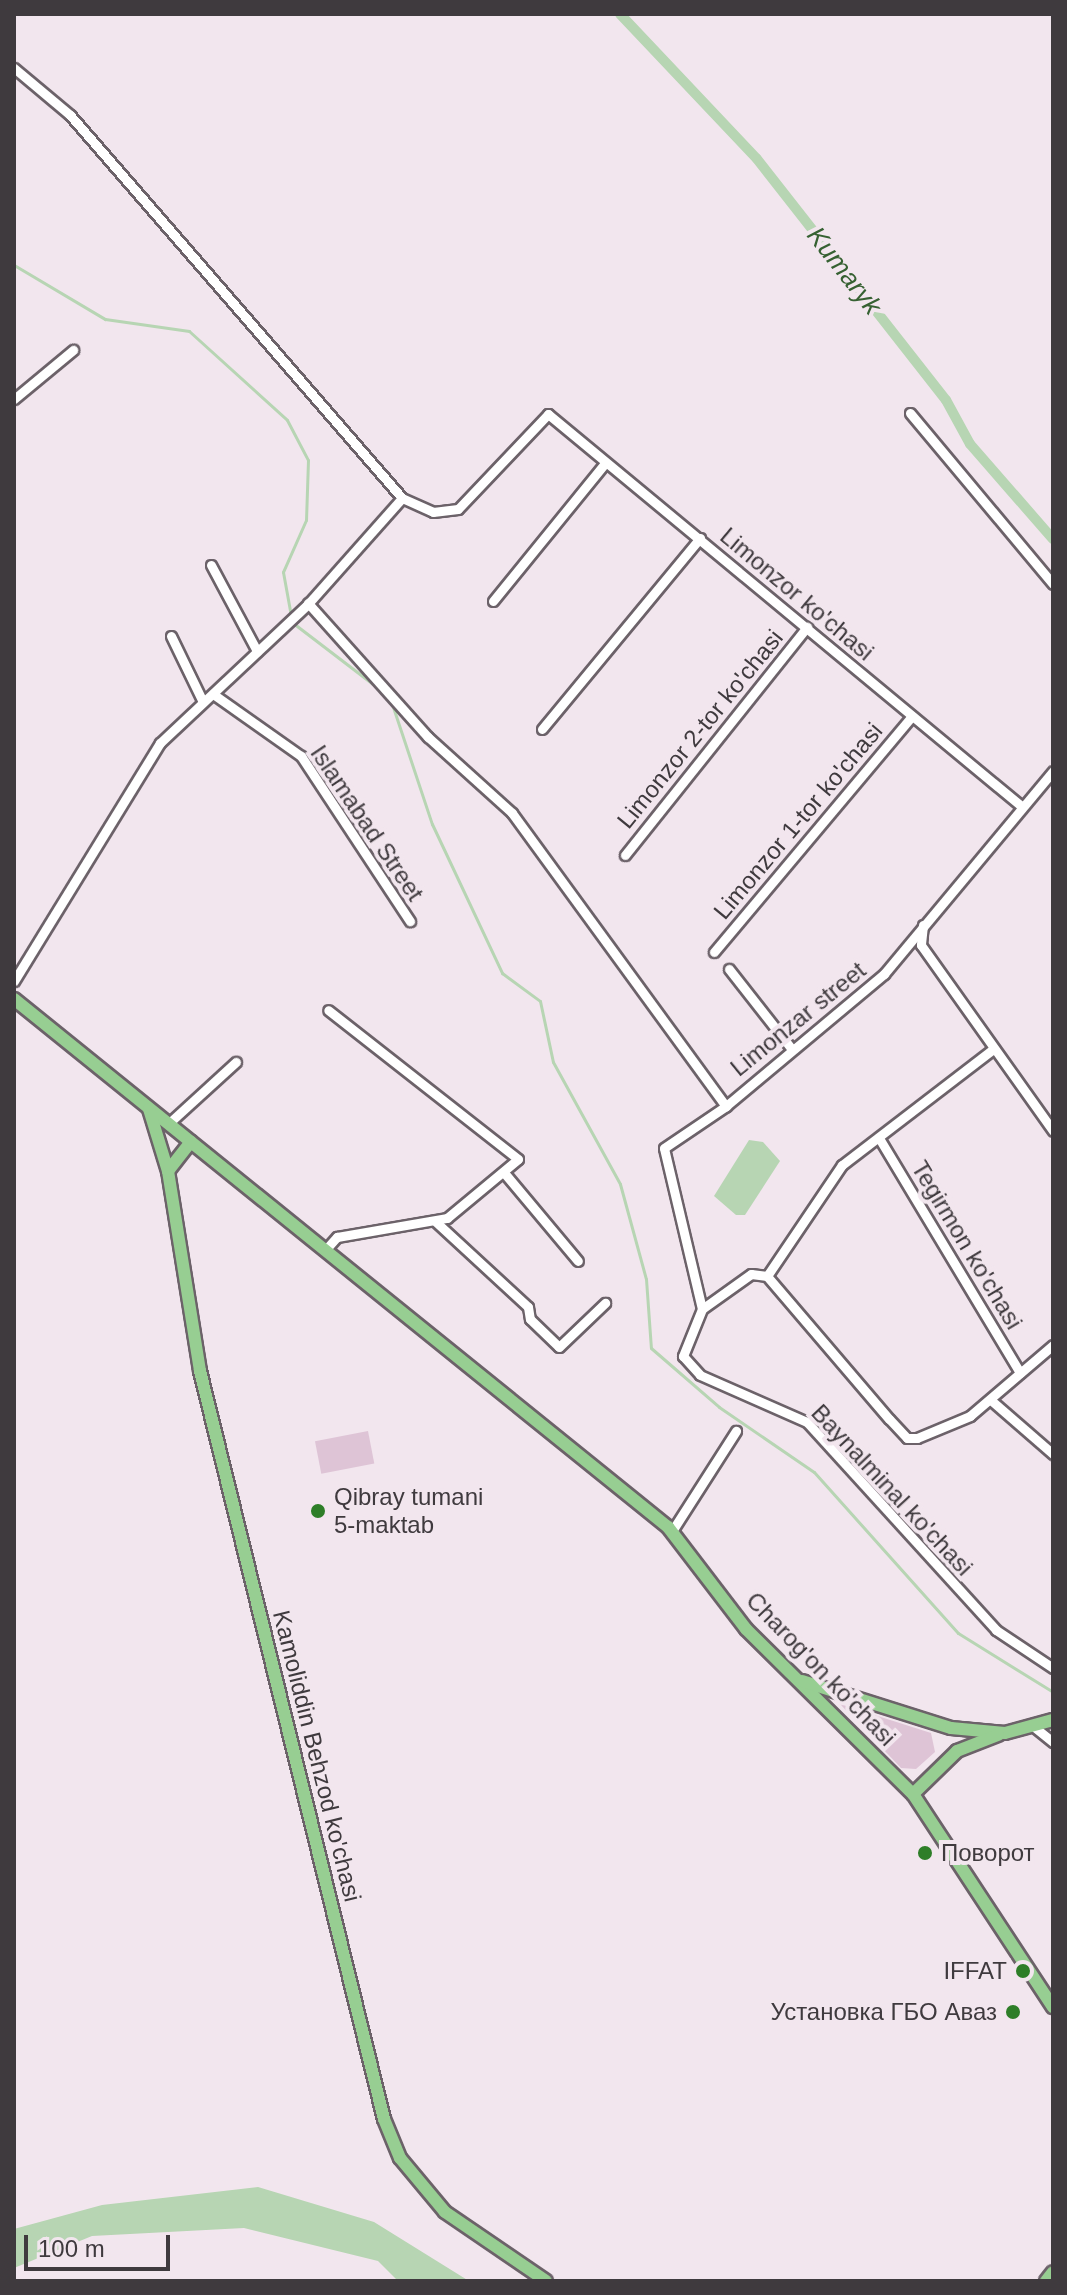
<!DOCTYPE html>
<meta charset="utf-8">
<style>
body{margin:0}
#map{position:relative;width:1067px;height:2295px;overflow:hidden;background:#f2e6ee;font-family:Helvetica,sans-serif}
div>[style]{position:absolute}
.green>*{inset:0;background:#dec4d6;transform-origin:0 0}
.water>*{inset:0;background:#b7d5b3}
.stream>*{height:3px;margin:-1.5px;padding:0 1.5px;transform-origin:1.5px;border-radius:1.5px;background:#b7d5b3}
.canal>*{height:10px;margin:-5px;padding:0 5px;transform-origin:5px;border-radius:5px;background:#b7d5b3}
.roads{filter:drop-shadow(2px 0 #6c6269) drop-shadow(-2px 0 #6c6269) drop-shadow(0 2px #6c6269) drop-shadow(0 -2px #6c6269)}
.minor>*{height:9px;margin:-4.5px;padding:0 4.5px;transform-origin:4.5px;border-radius:4.5px;background:#fff}
.major>*{height:12px;margin:-6px;padding:0 6px;transform-origin:6px;border-radius:6px;background:#97ce92}
.dots>*{width:22px;height:22px;translate:-50% -50%;box-sizing:border-box;border:4px solid #f2e6ee;border-radius:50%}
span{translate:-50% -50%;white-space:nowrap;text-align:center;line-height:1.15;-webkit-text-stroke:8px #f2e6ee;paint-order:stroke}
.street-label{font-size:24px;color:#3f3a3e}
.poi-label{font-size:24px;color:#3f3a3e}
.left{translate:0 -50%;text-align:left}
.right{translate:-100% -50%;text-align:right}
.water-label{font-size:26px;color:#366132;font-style:italic}
.frame{position:absolute;inset:0;border:16px solid #3f3a3e;pointer-events:none}
.scale{position:absolute;left:24px;top:2235px;width:146px;height:36px;box-sizing:border-box;border:4px solid #3f3a3e;border-top:0;padding-left:10px;font-size:24px;line-height:28px;white-space:nowrap;color:#3f3a3e;-webkit-text-stroke:6px #f2e6ee;paint-order:stroke}
</style>
<div id="map">
<div class="green">
<div style="left:368px;top:1431px;width:33px;height:54px;rotate:79deg"></div>
<div style="clip-path:polygon(840px 1704px,931px 1733px,935px 1752px,916px 1769px,901px 1768px)"></div>
</div>
<div class="water">
<div style="clip-path:polygon(749px 1140px,763px 1142px,780px 1161px,745px 1215px,736px 1215px,714px 1196px)"></div>
<div style="clip-path:polygon(258px 2187px,374px 2222px,469px 2281px,398px 2281px,378px 2261px,244px 2228px,92px 2236px,14px 2268px,14px 2229px,102px 2205px)"></div>
</div>
<div class="stream">
<div style="left:14px;top:265px;width:106px;rotate:30.7deg"></div>
<div style="left:105px;top:319px;width:85px;rotate:8.1deg"></div>
<div style="left:189px;top:331px;width:132px;rotate:42.2deg"></div>
<div style="left:287px;top:420px;width:45px;rotate:62.3deg"></div>
<div style="left:308px;top:460px;width:60px;rotate:91.9deg"></div>
<div style="left:306px;top:520px;width:57px;rotate:113.9deg"></div>
<div style="left:283px;top:572px;width:45px;rotate:79.7deg"></div>
<div style="left:293px;top:623px;width:107px;rotate:37.4deg"></div>
<div style="left:391px;top:701px;width:130px;rotate:71.6deg"></div>
<div style="left:432px;top:824px;width:165px;rotate:64.8deg"></div>
<div style="left:502px;top:973px;width:47px;rotate:36.4deg"></div>
<div style="left:540px;top:1001px;width:62px;rotate:78deg"></div>
<div style="left:553px;top:1062px;width:139px;rotate:61.2deg"></div>
<div style="left:620px;top:1184px;width:98px;rotate:74.7deg"></div>
<div style="left:646px;top:1279px;width:69px;rotate:85.9deg"></div>
<div style="left:651px;top:1348px;width:90px;rotate:40.9deg"></div>
<div style="left:719px;top:1407px;width:115px;rotate:34.4deg"></div>
<div style="left:814px;top:1472px;width:216px;rotate:48.2deg"></div>
<div style="left:958px;top:1633px;width:112px;rotate:31.8deg"></div>
</div>
<div class="canal">
<div style="left:620px;top:14px;width:199px;rotate:46.6deg"></div>
<div style="left:757px;top:159px;width:306px;rotate:51.9deg"></div>
<div style="left:946px;top:400px;width:50px;rotate:61.4deg"></div>
<div style="left:970px;top:444px;width:126px;rotate:48.9deg"></div>
</div>
<div class="roads">
<div class="minor">
<div style="left:14px;top:68px;width:73px;rotate:40deg"></div>
<div style="left:70px;top:115px;width:507px;rotate:49.08deg"></div>
<div style="left:402px;top:498px;width:34px;rotate:24deg"></div>
<div style="left:433px;top:512px;width:25px;rotate:-7deg"></div>
<div style="left:458px;top:509px;width:131px;rotate:-46.5deg"></div>
<div style="left:548px;top:414px;width:613px;rotate:39.64deg"></div>
<div style="left:14px;top:399px;width:77px;rotate:-39.7deg"></div>
<div style="left:910px;top:413px;width:223px;rotate:50.1deg"></div>
<div style="left:211px;top:565px;width:98px;rotate:61.9deg"></div>
<div style="left:493px;top:601px;width:178px;rotate:-50.9deg"></div>
<div style="left:308px;top:603px;width:180px;rotate:48.2deg"></div>
<div style="left:428px;top:737px;width:113px;rotate:42.1deg"></div>
<div style="left:512px;top:813px;width:363px;rotate:53.9deg"></div>
<div style="left:171px;top:636px;width:73px;rotate:64.1deg"></div>
<div style="left:213px;top:694px;width:108px;rotate:35.2deg"></div>
<div style="left:301px;top:756px;width:198px;rotate:56.6deg"></div>
<div style="left:542px;top:729px;width:248px;rotate:-50.4deg"></div>
<div style="left:625px;top:855px;width:292px;rotate:-51.4deg"></div>
<div style="left:923px;top:925px;width:20px;rotate:96deg"></div>
<div style="left:921px;top:945px;width:228px;rotate:54.6deg"></div>
<div style="left:714px;top:952px;width:308px;rotate:-50deg"></div>
<div style="left:729px;top:969px;width:100px;rotate:51.9deg"></div>
<div style="left:14px;top:981px;width:279px;rotate:-58.5deg"></div>
<div style="left:160px;top:743px;width:202px;rotate:-43.2deg"></div>
<div style="left:307px;top:605px;width:143px;rotate:-48.4deg"></div>
<div style="left:168px;top:1124px;width:92px;rotate:-42.4deg"></div>
<div style="left:879px;top:1138px;width:274px;rotate:59deg"></div>
<div style="left:506px;top:1175px;width:112px;rotate:50.1deg"></div>
<div style="left:436px;top:1222px;width:125px;rotate:42.7deg"></div>
<div style="left:528px;top:1307px;width:12px;rotate:81deg"></div>
<div style="left:530px;top:1319px;width:40px;rotate:44deg"></div>
<div style="left:559px;top:1347px;width:64px;rotate:-43.7deg"></div>
<div style="left:327px;top:1248px;width:15px;rotate:-48deg"></div>
<div style="left:337px;top:1237px;width:112px;rotate:-9.8deg"></div>
<div style="left:447px;top:1218px;width:92px;rotate:-39.7deg"></div>
<div style="left:518px;top:1159px;width:241px;rotate:-141.9deg"></div>
<div style="left:767px;top:1276px;width:134px;rotate:-56deg"></div>
<div style="left:842px;top:1165px;width:190px;rotate:-37.5deg"></div>
<div style="left:702px;top:1309px;width:165px;rotate:-103.3deg"></div>
<div style="left:664px;top:1148px;width:75px;rotate:-34.1deg"></div>
<div style="left:726px;top:1106px;width:206px;rotate:-39.9deg"></div>
<div style="left:884px;top:974px;width:264px;rotate:-50.2deg"></div>
<div style="left:1053px;top:1345px;width:109px;rotate:139.5deg"></div>
<div style="left:970px;top:1416px;width:57px;rotate:157.5deg"></div>
<div style="left:917px;top:1438px;width:10px;rotate:180deg"></div>
<div style="left:907px;top:1438px;width:26px;rotate:-133deg"></div>
<div style="left:889px;top:1419px;width:188px;rotate:-130.5deg"></div>
<div style="left:767px;top:1276px;width:16px;rotate:-173deg"></div>
<div style="left:751px;top:1274px;width:60px;rotate:144.5deg"></div>
<div style="left:702px;top:1309px;width:51px;rotate:112deg"></div>
<div style="left:683px;top:1356px;width:25px;rotate:48deg"></div>
<div style="left:700px;top:1375px;width:117px;rotate:23.7deg"></div>
<div style="left:807px;top:1422px;width:281px;rotate:47.7deg"></div>
<div style="left:996px;top:1630px;width:69px;rotate:33.7deg"></div>
<div style="left:992px;top:1401px;width:81px;rotate:41deg"></div>
<div style="left:672px;top:1531px;width:119px;rotate:-57.4deg"></div>
<div style="left:1033px;top:1726px;width:26px;rotate:39deg"></div>
</div>
<div class="major">
<div style="left:14px;top:999px;width:841px;rotate:38.92deg"></div>
<div style="left:668px;top:1527px;width:128px;rotate:52.6deg"></div>
<div style="left:746px;top:1629px;width:235px;rotate:44.7deg"></div>
<div style="left:913px;top:1794px;width:255px;rotate:56.7deg"></div>
<div style="left:149px;top:1109px;width:65px;rotate:73deg"></div>
<div style="left:168px;top:1171px;width:203px;rotate:80.9deg"></div>
<div style="left:200px;top:1371px;width:770px;rotate:76.18deg"></div>
<div style="left:384px;top:2119px;width:42px;rotate:67.7deg"></div>
<div style="left:400px;top:2158px;width:70px;rotate:50.2deg"></div>
<div style="left:445px;top:2212px;width:122px;rotate:34.3deg"></div>
<div style="left:168px;top:1171px;width:37px;rotate:-52deg"></div>
<div style="left:802px;top:1681px;width:156px;rotate:17.5deg"></div>
<div style="left:951px;top:1728px;width:54px;rotate:5.3deg"></div>
<div style="left:1005px;top:1733px;width:50px;rotate:-15.2deg"></div>
<div style="left:913px;top:1794px;width:62px;rotate:-44.3deg"></div>
<div style="left:957px;top:1751px;width:44px;rotate:-21.3deg"></div>
<div style="left:1046px;top:2281px;width:11px;rotate:-52deg"></div>
</div>
</div>
<div class="dots">
<div style="left:318px;top:1511px;background:#2e7e28"></div>
<div style="left:925px;top:1853px;background:#2e7e28"></div>
<div style="left:1023px;top:1971px;background:#2e7e28"></div>
<div style="left:1013px;top:2012px;background:#2e7e28"></div>
</div>
<div class="street-label">
<span style="left:797px;top:594px;rotate:40deg">Limonzor ko'chasi</span>
<span style="left:700px;top:729px;rotate:-51deg">Limonzor 2-tor ko'chasi</span>
<span style="left:798px;top:821px;rotate:-50deg">Limonzor 1-tor ko'chasi</span>
<span style="left:367px;top:823px;rotate:56deg">Islamabad Street</span>
<span style="left:798px;top:1019px;rotate:-39deg">Limonzar street</span>
<span style="left:967px;top:1245px;rotate:59deg">Tegirmon ko'chasi</span>
<span style="left:892px;top:1490px;rotate:47deg">Baynalminal ko'chasi</span>
<span style="left:821px;top:1669px;rotate:46deg">Charog'on ko'chasi</span>
<span style="left:317px;top:1756px;rotate:76deg">Kamoliddin Behzod ko'chasi</span>
</div>
<div class="poi-label">
<span class="left" style="left:334px;top:1511px">Qibray tumani<br>5-maktab</span>
<span class="left" style="left:941px;top:1853px">Поворот</span>
<span class="right" style="left:1007px;top:1971px">IFFAT</span>
<span class="right" style="left:997px;top:2012px">Установка ГБО Аваз</span>
</div>
<div class="water-label">
<span style="left:844px;top:271px;rotate:52deg">Kumaryk</span>
</div>
<div class="frame"></div>
<div class="scale">100 m</div>
</div>
